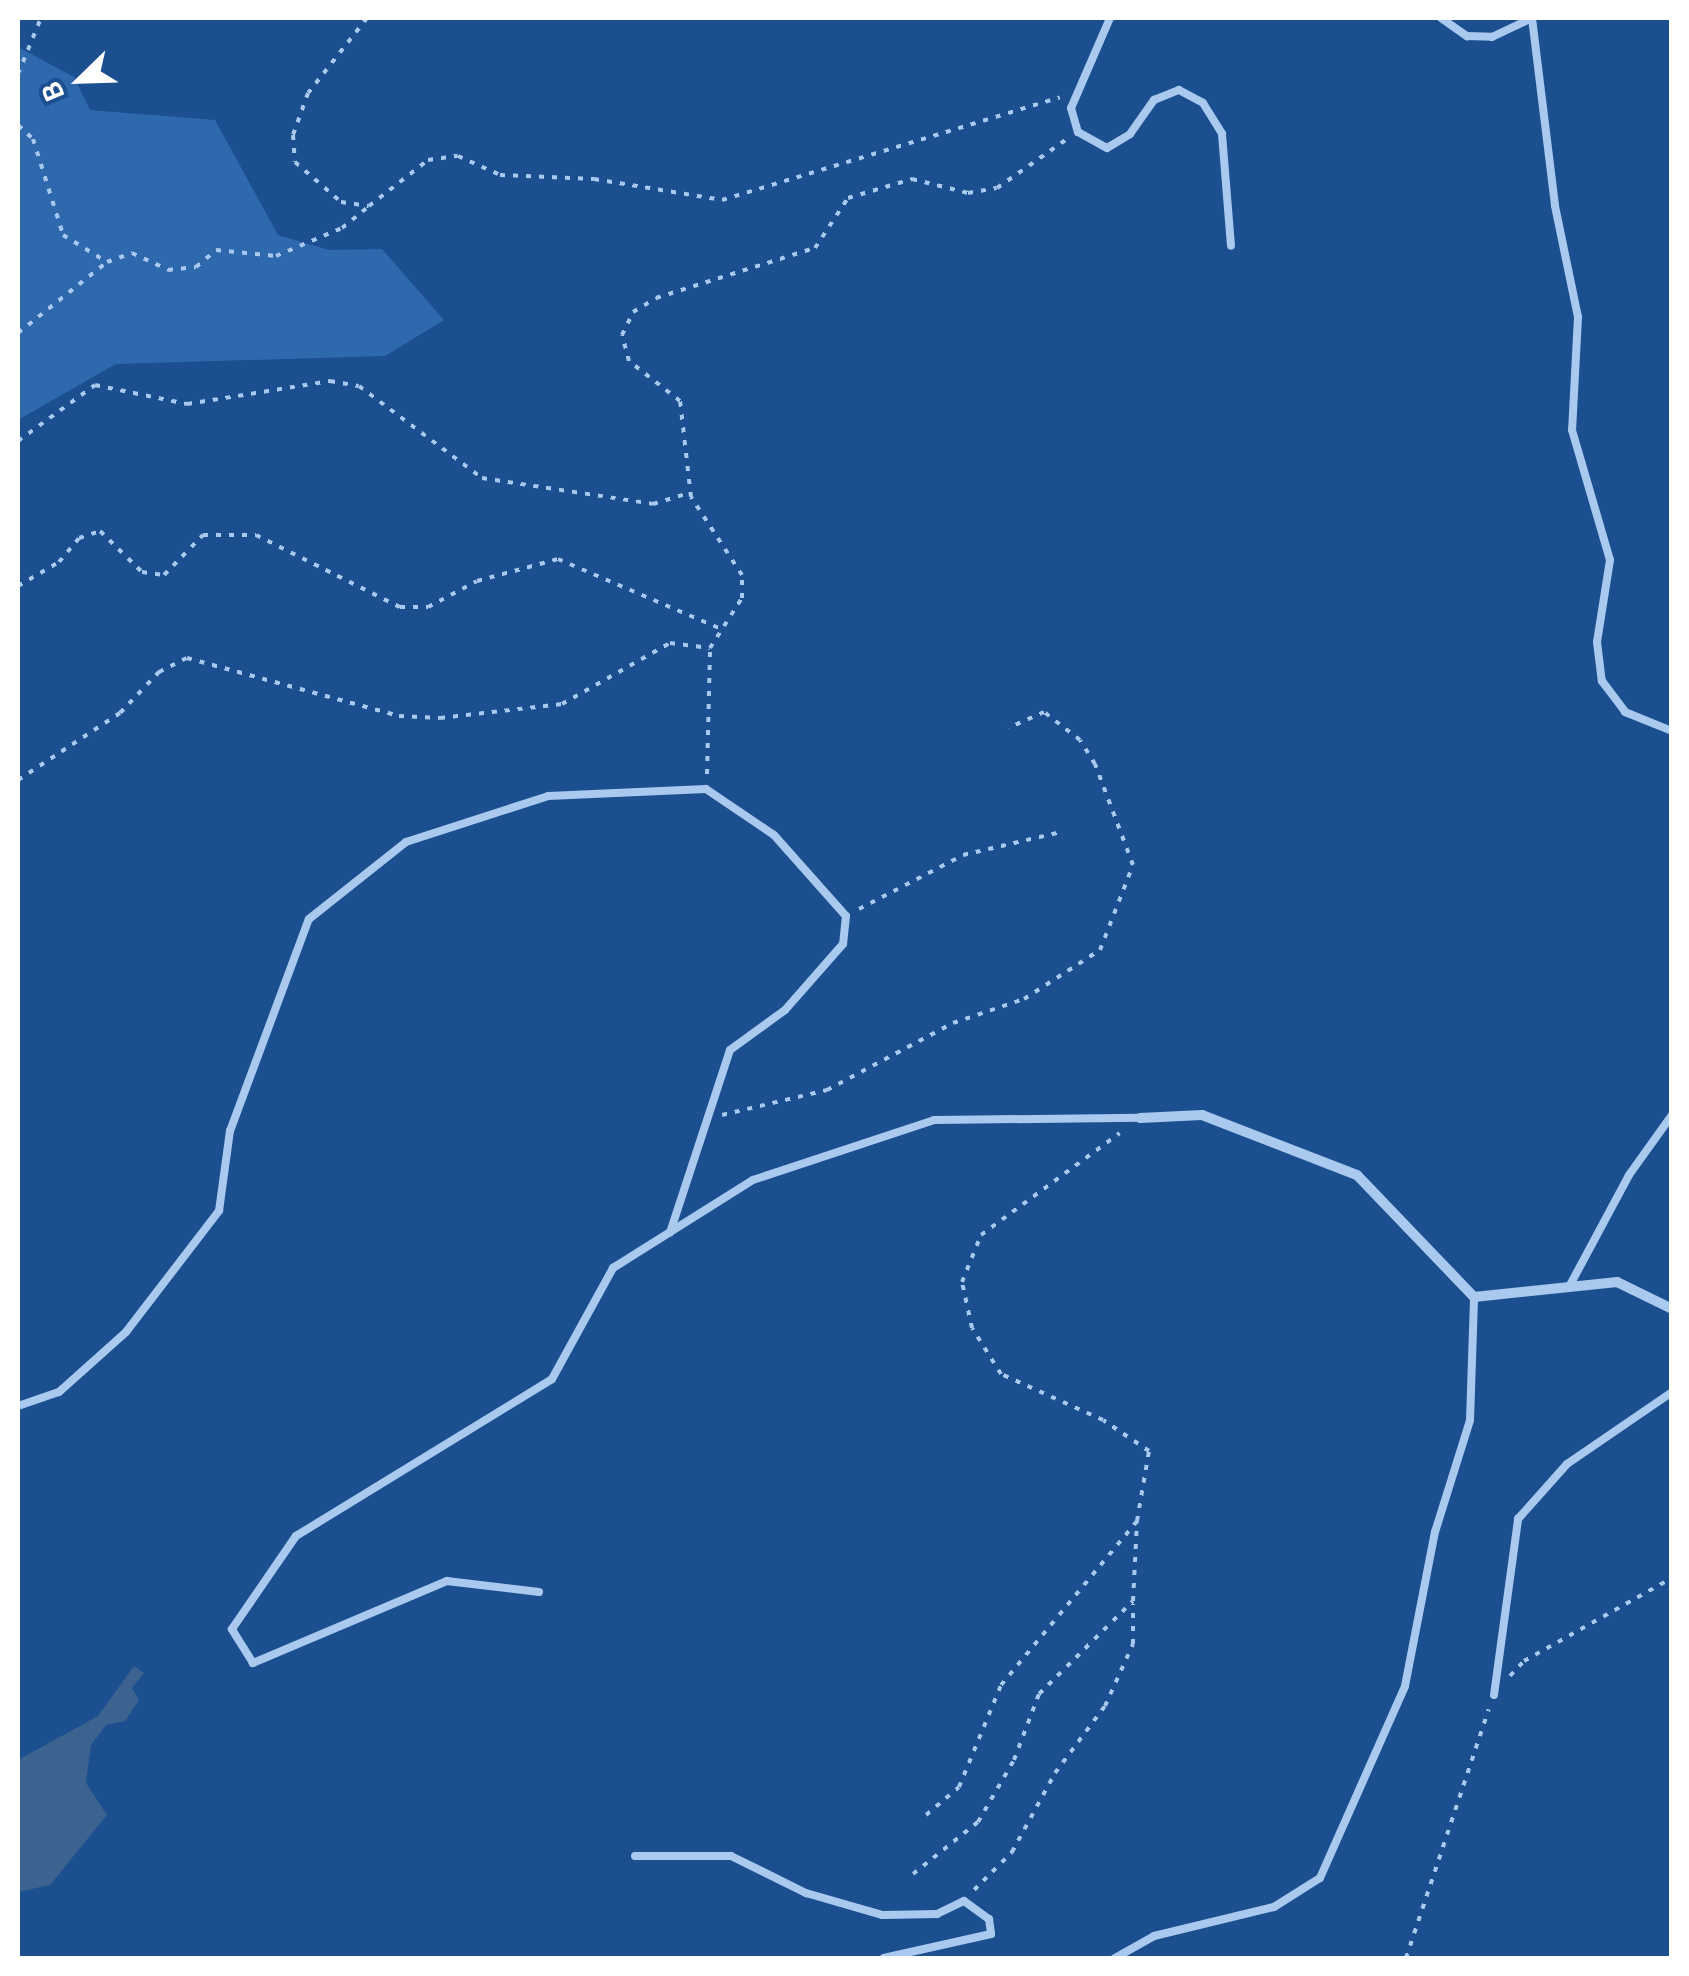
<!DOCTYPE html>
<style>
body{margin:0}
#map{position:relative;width:1689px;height:1976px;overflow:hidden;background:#1b4f8f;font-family:Ubuntu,sans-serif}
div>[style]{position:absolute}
.green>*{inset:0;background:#2e69ad}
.water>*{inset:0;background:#3c6290}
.path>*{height:4px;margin-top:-2px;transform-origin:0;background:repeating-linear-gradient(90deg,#a9c9ee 0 5px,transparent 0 13px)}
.lane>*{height:8px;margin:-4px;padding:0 4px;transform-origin:4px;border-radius:4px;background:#a9c9ee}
.street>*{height:10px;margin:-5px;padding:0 5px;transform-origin:5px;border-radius:5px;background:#a9c9ee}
span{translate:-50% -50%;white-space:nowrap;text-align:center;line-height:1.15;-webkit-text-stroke:8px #1b4f8f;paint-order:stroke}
.frame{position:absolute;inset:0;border:20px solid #fff;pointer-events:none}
.north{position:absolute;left:30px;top:30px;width:100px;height:100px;-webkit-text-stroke:8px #1b4f8f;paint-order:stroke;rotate:247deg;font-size:28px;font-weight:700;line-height:40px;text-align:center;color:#fff}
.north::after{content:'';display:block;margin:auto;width:35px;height:45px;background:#fff;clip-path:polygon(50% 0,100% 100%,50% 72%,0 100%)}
</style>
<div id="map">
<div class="green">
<div style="clip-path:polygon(18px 47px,74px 77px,90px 110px,215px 120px,278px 235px,329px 250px,382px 249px,444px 320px,385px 356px,116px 364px,18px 420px)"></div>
</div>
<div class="water">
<div style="clip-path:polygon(134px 1666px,144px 1673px,132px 1688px,139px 1700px,125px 1721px,106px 1725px,91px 1745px,86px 1783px,107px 1815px,50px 1885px,18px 1892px,18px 1760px,98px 1716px)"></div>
</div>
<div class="path">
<div style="left:367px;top:18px;width:95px;rotate:128.2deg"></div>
<div style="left:308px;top:93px;width:45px;rotate:109.7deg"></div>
<div style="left:293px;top:135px;width:27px;rotate:86deg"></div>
<div style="left:295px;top:162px;width:61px;rotate:41deg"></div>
<div style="left:341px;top:202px;width:28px;rotate:8deg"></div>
<div style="left:369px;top:206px;width:75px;rotate:-37.9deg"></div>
<div style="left:428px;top:160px;width:30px;rotate:-8deg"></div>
<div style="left:458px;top:156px;width:46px;rotate:24.3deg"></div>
<div style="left:500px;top:175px;width:94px;rotate:2.4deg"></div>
<div style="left:594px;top:179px;width:130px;rotate:9.3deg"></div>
<div style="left:722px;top:200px;width:353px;rotate:-16.9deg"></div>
<div style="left:18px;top:74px;width:61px;rotate:-67.7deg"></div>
<div style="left:18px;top:125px;width:21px;rotate:43deg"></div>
<div style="left:33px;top:139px;width:101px;rotate:72.6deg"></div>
<div style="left:63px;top:235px;width:52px;rotate:31.5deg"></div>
<div style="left:18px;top:333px;width:114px;rotate:-38.6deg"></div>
<div style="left:107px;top:262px;width:27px;rotate:-20deg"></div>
<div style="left:132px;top:253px;width:40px;rotate:25deg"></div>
<div style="left:168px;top:270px;width:28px;rotate:-6deg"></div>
<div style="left:196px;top:267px;width:26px;rotate:-40deg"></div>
<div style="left:216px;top:250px;width:60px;rotate:5.7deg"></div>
<div style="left:276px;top:256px;width:72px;rotate:-23deg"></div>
<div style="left:342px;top:228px;width:35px;rotate:-39deg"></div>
<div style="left:18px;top:441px;width:95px;rotate:-36deg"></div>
<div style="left:95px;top:385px;width:94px;rotate:11.7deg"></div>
<div style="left:187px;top:404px;width:145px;rotate:-9.1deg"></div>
<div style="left:330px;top:381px;width:29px;rotate:10deg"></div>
<div style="left:359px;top:386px;width:154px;rotate:36.8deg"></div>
<div style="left:482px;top:478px;width:173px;rotate:8.6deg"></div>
<div style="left:653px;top:504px;width:38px;rotate:-17deg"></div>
<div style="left:18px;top:586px;width:48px;rotate:-30.3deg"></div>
<div style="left:59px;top:562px;width:31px;rotate:-50deg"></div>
<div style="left:79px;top:538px;width:22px;rotate:-18deg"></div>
<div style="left:100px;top:531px;width:59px;rotate:44.3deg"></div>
<div style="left:142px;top:572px;width:22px;rotate:8deg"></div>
<div style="left:164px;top:575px;width:56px;rotate:-45.7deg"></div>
<div style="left:203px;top:535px;width:53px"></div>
<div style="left:256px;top:535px;width:161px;rotate:26.6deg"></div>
<div style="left:400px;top:607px;width:28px"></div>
<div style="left:428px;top:607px;width:55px;rotate:-28deg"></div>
<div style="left:477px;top:581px;width:84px;rotate:-15.2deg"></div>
<div style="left:558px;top:559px;width:177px;rotate:23.2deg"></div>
<div style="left:707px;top:774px;width:126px;rotate:-88.6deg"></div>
<div style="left:710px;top:648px;width:59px;rotate:-57.4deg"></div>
<div style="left:742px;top:598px;width:23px;rotate:-90deg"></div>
<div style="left:742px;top:575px;width:93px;rotate:-123.2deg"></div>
<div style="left:691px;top:497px;width:97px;rotate:-96.5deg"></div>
<div style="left:680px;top:401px;width:65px;rotate:-141.9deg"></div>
<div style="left:629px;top:361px;width:27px;rotate:-105deg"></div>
<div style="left:622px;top:335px;width:25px;rotate:-64deg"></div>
<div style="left:633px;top:312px;width:27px;rotate:-31deg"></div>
<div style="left:656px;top:298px;width:167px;rotate:-17.5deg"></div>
<div style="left:815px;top:248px;width:60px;rotate:-56.6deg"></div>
<div style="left:848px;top:198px;width:67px;rotate:-16.5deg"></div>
<div style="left:912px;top:179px;width:58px;rotate:14deg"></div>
<div style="left:968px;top:193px;width:29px;rotate:-10deg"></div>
<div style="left:997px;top:188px;width:85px;rotate:-35deg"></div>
<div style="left:18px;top:780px;width:122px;rotate:-33.3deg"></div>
<div style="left:120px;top:713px;width:57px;rotate:-46.4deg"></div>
<div style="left:159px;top:672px;width:31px;rotate:-27deg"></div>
<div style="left:187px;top:658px;width:220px;rotate:15.3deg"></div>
<div style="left:399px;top:716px;width:41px;rotate:2.8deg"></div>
<div style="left:440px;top:718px;width:123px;rotate:-6.5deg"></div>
<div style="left:562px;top:704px;width:124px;rotate:-29.5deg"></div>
<div style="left:670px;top:643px;width:40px;rotate:7.1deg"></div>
<div style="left:859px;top:909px;width:117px;rotate:-27.4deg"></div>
<div style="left:963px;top:855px;width:101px;rotate:-13.2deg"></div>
<div style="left:722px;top:1115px;width:108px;rotate:-13.4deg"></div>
<div style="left:827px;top:1090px;width:143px;rotate:-28deg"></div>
<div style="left:953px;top:1023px;width:75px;rotate:-18.7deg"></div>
<div style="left:1024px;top:999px;width:90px;rotate:-32.8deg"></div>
<div style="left:1100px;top:950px;width:91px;rotate:-68.8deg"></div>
<div style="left:1133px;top:865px;width:108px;rotate:-110.6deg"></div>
<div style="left:1095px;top:764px;width:28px;rotate:-122deg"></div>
<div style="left:1080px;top:740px;width:46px;rotate:-142.1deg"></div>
<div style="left:1044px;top:712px;width:39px;rotate:156deg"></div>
<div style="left:1510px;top:1676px;width:21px;rotate:-47deg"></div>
<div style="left:1524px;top:1661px;width:170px;rotate:-29.3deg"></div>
<div style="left:926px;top:1815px;width:43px;rotate:-40.3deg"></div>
<div style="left:959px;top:1787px;width:110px;rotate:-67.6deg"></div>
<div style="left:1001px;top:1685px;width:213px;rotate:-50.3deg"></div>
<div style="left:1137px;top:1521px;width:71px;rotate:-80.3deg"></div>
<div style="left:1149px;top:1451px;width:55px;rotate:-146deg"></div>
<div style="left:1103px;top:1420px;width:112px;rotate:-155.7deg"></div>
<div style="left:1001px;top:1374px;width:54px;rotate:-122.2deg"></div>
<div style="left:972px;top:1328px;width:47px;rotate:-102.3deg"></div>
<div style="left:962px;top:1282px;width:51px;rotate:-68deg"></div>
<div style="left:981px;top:1235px;width:172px;rotate:-36.3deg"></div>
<div style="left:913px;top:1874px;width:83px;rotate:-38.7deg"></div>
<div style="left:978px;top:1822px;width:72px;rotate:-59.9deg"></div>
<div style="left:1014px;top:1760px;width:71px;rotate:-69.3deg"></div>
<div style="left:1039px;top:1694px;width:132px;rotate:-44.7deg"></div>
<div style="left:1133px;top:1601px;width:80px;rotate:-87.1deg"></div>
<div style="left:974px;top:1890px;width:54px;rotate:-45deg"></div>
<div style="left:1012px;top:1852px;width:90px;rotate:-61.4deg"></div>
<div style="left:1055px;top:1773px;width:84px;rotate:-53.3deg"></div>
<div style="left:1105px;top:1706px;width:68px;rotate:-65.7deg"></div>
<div style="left:1133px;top:1644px;width:40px;rotate:-90deg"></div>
<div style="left:1406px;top:1958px;width:262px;rotate:-71.6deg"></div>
</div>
<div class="lane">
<div style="left:1110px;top:18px;width:98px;rotate:113.4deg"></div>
<div style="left:1071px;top:108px;width:25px;rotate:74deg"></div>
<div style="left:1078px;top:132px;width:33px;rotate:29deg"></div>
<div style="left:1107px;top:148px;width:27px;rotate:-31deg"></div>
<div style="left:1130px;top:134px;width:42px;rotate:-54.8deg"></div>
<div style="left:1154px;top:100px;width:27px;rotate:-22deg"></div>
<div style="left:1179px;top:90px;width:27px;rotate:28deg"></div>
<div style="left:1203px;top:103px;width:36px;rotate:58deg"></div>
<div style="left:1222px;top:134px;width:112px;rotate:85.4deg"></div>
<div style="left:1441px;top:18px;width:32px;rotate:35deg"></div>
<div style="left:1467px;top:36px;width:25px;rotate:2deg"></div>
<div style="left:1492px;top:37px;width:44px;rotate:-25.4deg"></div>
<div style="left:1532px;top:18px;width:189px;rotate:83deg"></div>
<div style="left:1555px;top:206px;width:113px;rotate:78.3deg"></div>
<div style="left:1578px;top:317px;width:113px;rotate:93deg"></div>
<div style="left:1572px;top:430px;width:135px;rotate:73.7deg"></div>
<div style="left:1610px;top:560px;width:83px;rotate:99deg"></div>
<div style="left:1597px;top:642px;width:39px;rotate:83deg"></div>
<div style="left:1602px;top:681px;width:39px;rotate:53deg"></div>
<div style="left:1625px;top:712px;width:51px;rotate:22deg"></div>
<div style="left:1569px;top:1287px;width:127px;rotate:-61.8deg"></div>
<div style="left:1629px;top:1175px;width:74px;rotate:-54.4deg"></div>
<div style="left:18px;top:1406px;width:43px;rotate:-18.9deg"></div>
<div style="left:59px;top:1392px;width:90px;rotate:-41.8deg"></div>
<div style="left:126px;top:1332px;width:153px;rotate:-52.5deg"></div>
<div style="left:219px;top:1211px;width:81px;rotate:-82.2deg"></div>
<div style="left:230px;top:1131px;width:226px;rotate:-69.6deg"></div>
<div style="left:309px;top:919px;width:124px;rotate:-38.4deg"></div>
<div style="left:406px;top:842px;width:149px;rotate:-17.9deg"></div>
<div style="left:548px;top:796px;width:158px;rotate:-2.5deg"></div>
<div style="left:706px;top:789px;width:82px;rotate:34.1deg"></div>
<div style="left:774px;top:835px;width:108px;rotate:48.4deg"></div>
<div style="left:846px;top:916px;width:28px;rotate:96deg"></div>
<div style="left:843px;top:944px;width:88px;rotate:131.3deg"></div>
<div style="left:785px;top:1010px;width:68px;rotate:144deg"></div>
<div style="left:730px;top:1050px;width:192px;rotate:108.2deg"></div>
<div style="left:539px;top:1592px;width:93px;rotate:-173.2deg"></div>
<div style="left:447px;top:1581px;width:211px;rotate:157.1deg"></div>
<div style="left:253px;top:1663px;width:40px;rotate:-122deg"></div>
<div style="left:232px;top:1629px;width:113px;rotate:-55.5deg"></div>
<div style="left:296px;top:1536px;width:300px;rotate:-31.5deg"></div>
<div style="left:552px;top:1379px;width:127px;rotate:-61.2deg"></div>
<div style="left:613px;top:1268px;width:165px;rotate:-32.2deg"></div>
<div style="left:753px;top:1180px;width:191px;rotate:-18.3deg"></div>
<div style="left:934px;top:1120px;width:206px;rotate:-0.6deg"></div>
<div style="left:1494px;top:1695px;width:178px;rotate:-82.2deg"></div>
<div style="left:1518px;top:1519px;width:74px;rotate:-48.3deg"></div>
<div style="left:1567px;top:1464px;width:127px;rotate:-34.4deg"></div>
<div style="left:635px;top:1856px;width:96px"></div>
<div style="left:731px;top:1856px;width:84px;rotate:26.3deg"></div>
<div style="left:806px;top:1893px;width:79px;rotate:16.1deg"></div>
<div style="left:882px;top:1915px;width:55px;rotate:-1deg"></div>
<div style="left:937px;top:1914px;width:30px;rotate:-26deg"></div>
<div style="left:964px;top:1901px;width:31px;rotate:36deg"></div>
<div style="left:989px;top:1919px;width:15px;rotate:82deg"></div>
<div style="left:991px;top:1934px;width:110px;rotate:167.4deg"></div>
<div style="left:1115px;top:1958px;width:45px;rotate:-29.4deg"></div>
<div style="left:1154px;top:1936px;width:123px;rotate:-13.6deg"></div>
<div style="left:1274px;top:1907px;width:54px;rotate:-32.2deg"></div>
<div style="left:1320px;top:1878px;width:210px;rotate:-66.1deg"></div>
<div style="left:1405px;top:1686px;width:157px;rotate:-79deg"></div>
<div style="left:1435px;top:1532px;width:117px;rotate:-72.6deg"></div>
<div style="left:1470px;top:1420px;width:123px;rotate:-88.1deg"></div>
</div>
<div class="street">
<div style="left:1140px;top:1118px;width:62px;rotate:-2.8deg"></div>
<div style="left:1202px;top:1115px;width:166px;rotate:21.2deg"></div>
<div style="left:1357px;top:1175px;width:169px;rotate:46.2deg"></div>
<div style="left:1474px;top:1297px;width:144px;rotate:-6deg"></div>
<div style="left:1617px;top:1282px;width:61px;rotate:26.1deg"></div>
</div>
<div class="frame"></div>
<div class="north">B</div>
</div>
